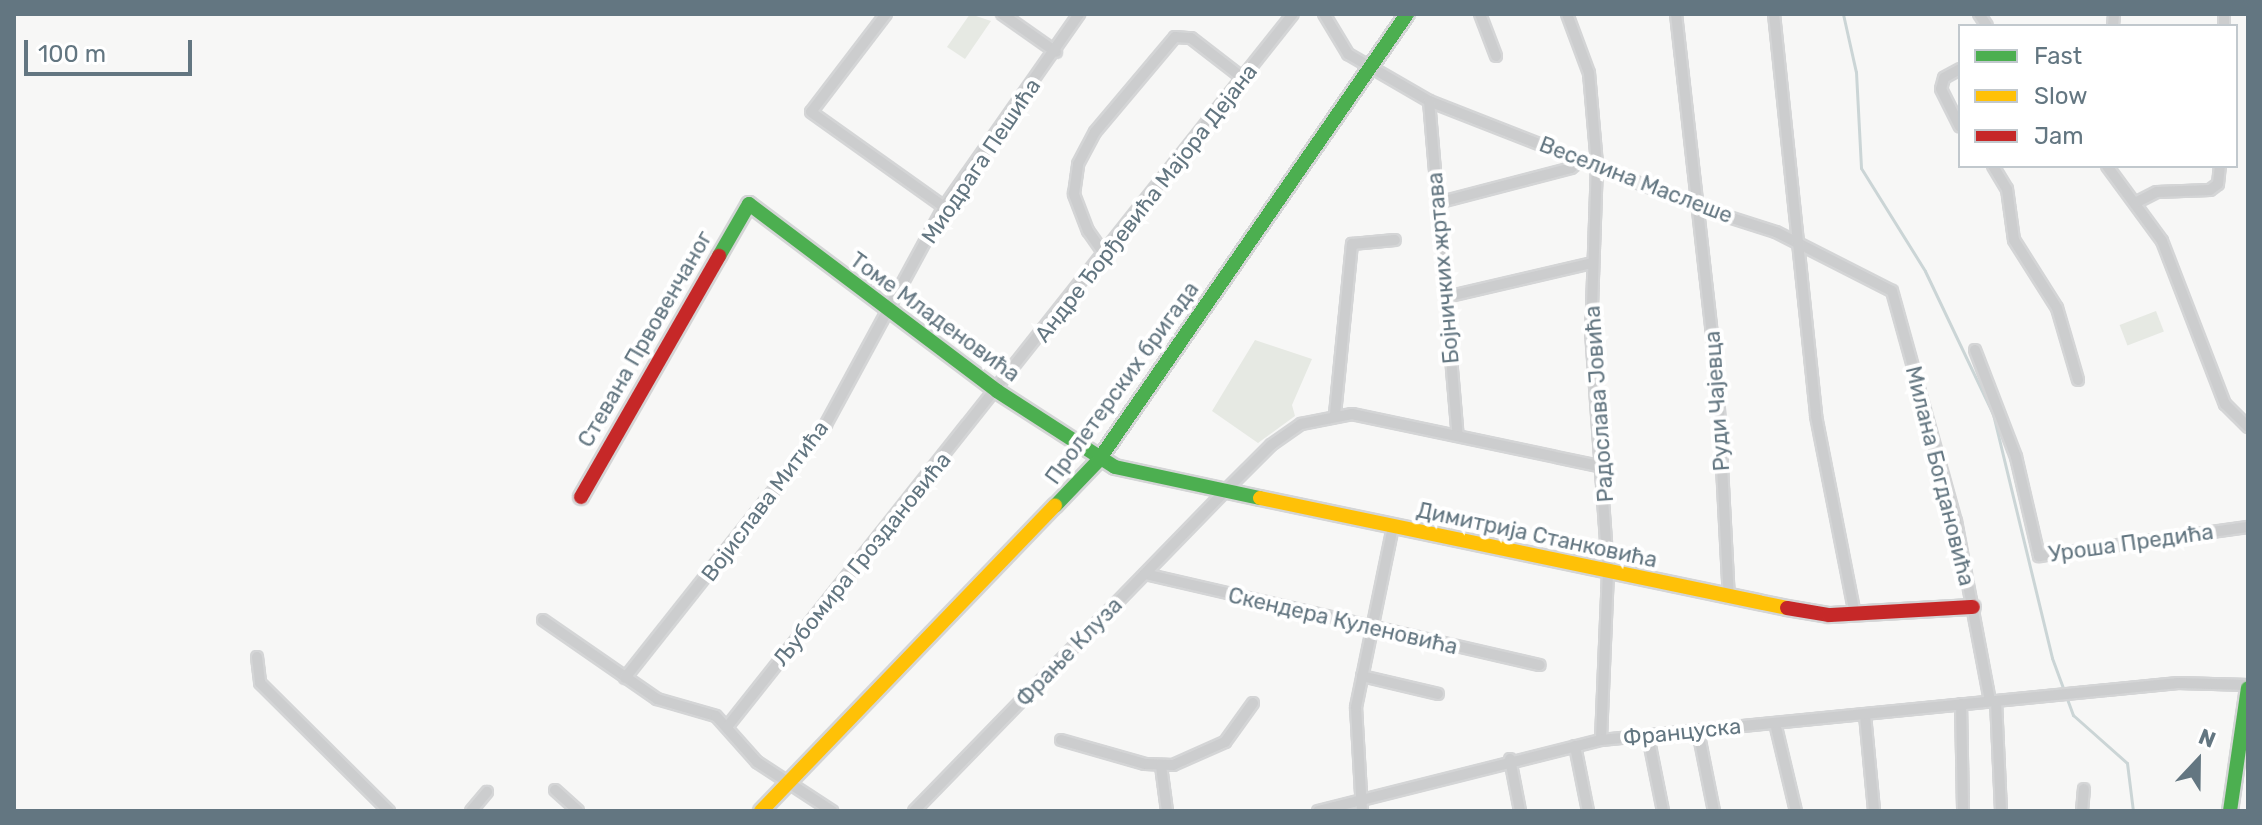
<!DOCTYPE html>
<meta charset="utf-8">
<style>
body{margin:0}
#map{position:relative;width:2262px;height:825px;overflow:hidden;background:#f7f7f6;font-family:Rubik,sans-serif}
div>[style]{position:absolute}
.green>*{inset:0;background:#e6e9e3;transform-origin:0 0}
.stream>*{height:3px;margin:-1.5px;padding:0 1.5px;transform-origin:1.5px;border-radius:1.5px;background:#cbd5d6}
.roads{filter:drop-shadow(2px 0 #d4d5d6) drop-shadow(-2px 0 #d4d5d6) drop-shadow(0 2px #d4d5d6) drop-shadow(0 -2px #d4d5d6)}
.street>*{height:10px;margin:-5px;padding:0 5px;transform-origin:5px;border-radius:5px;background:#cccdce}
.fast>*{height:14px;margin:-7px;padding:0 7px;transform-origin:7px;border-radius:7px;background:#4caf50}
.slow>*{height:14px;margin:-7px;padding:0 7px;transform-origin:7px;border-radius:7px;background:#ffc107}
.jam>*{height:14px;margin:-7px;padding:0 7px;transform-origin:7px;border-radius:7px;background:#c62828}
span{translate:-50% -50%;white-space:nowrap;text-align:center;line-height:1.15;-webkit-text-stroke:8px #fff;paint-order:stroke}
.street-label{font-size:22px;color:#637681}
.frame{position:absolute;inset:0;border:16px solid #637681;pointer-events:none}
.legend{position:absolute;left:1958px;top:24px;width:280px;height:144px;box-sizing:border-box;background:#fff;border:2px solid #c1c8cd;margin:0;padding:10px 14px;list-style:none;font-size:24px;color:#637681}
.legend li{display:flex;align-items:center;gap:16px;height:40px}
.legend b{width:40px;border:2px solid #c1c8cd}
.north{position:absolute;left:2158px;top:721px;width:80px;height:80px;-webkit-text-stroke:6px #fff;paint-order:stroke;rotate:22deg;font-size:22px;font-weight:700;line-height:32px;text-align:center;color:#637681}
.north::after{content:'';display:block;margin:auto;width:28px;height:36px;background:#637681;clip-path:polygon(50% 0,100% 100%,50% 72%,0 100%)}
.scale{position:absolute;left:24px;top:40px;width:168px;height:36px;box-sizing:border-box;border:4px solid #637681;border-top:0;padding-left:10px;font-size:24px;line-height:28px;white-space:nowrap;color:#637681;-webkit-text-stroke:6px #fff;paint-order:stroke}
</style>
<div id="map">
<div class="green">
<div style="clip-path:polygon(970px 14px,991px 21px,965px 59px,947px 47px)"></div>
<div style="left:2156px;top:311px;width:22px;height:39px;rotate:69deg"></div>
<div style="clip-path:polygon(1255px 340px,1312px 359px,1292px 405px,1295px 416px,1258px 443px,1212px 411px)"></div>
</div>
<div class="stream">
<div style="left:1843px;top:14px;width:59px;rotate:77.4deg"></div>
<div style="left:1856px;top:72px;width:96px;rotate:87deg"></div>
<div style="left:1861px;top:168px;width:121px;rotate:58.1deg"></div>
<div style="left:1925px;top:271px;width:158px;rotate:64.6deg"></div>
<div style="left:1993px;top:414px;width:251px;rotate:76.4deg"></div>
<div style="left:2052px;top:658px;width:61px;rotate:69.8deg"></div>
<div style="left:2073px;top:715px;width:72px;rotate:41.6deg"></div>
<div style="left:2127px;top:763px;width:48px;rotate:82.9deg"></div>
</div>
<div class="roads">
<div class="street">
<div style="left:886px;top:14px;width:123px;rotate:127.4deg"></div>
<div style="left:811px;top:112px;width:163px;rotate:35.5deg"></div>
<div style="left:1002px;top:14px;width:66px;rotate:35.1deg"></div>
<div style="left:1324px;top:14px;width:47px;rotate:59deg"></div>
<div style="left:1348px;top:54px;width:94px;rotate:30.1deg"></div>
<div style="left:1429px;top:101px;width:302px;rotate:21.4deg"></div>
<div style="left:1710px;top:211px;width:69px;rotate:17.7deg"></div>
<div style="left:1776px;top:232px;width:130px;rotate:27deg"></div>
<div style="left:1892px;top:291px;width:239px;rotate:74.5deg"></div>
<div style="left:1956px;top:521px;width:183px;rotate:79.3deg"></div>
<div style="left:1480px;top:14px;width:45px;rotate:69.1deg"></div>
<div style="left:1567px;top:14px;width:63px;rotate:69.6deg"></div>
<div style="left:1589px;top:73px;width:91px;rotate:85deg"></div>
<div style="left:1597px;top:164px;width:168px;rotate:92deg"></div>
<div style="left:1591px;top:332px;width:241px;rotate:85.9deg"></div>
<div style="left:1608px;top:572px;width:168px;rotate:92.4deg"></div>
<div style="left:1676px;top:14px;width:378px;rotate:83.6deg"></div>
<div style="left:1718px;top:390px;width:208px;rotate:87deg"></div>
<div style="left:1774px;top:14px;width:404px;rotate:84deg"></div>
<div style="left:1816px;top:416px;width:202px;rotate:78.9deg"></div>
<div style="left:1979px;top:14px;width:14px;rotate:56deg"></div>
<div style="left:2113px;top:26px;width:12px;rotate:-85deg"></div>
<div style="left:2224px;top:26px;width:12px;rotate:-90deg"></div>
<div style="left:1960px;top:69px;width:18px;rotate:151deg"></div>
<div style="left:1944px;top:78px;width:11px;rotate:105deg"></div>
<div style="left:1941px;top:89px;width:42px;rotate:63.4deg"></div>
<div style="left:1429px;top:101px;width:336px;rotate:85.1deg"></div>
<div style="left:1993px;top:166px;width:27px;rotate:59deg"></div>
<div style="left:2007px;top:189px;width:51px;rotate:82.2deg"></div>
<div style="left:2014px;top:240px;width:80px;rotate:57.7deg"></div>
<div style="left:2057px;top:308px;width:75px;rotate:73.7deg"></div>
<div style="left:2107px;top:166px;width:93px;rotate:53.7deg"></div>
<div style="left:2162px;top:241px;width:175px;rotate:68.9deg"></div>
<div style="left:2225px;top:404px;width:33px;rotate:45deg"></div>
<div style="left:2137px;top:202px;width:22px;rotate:-27deg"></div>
<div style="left:2157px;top:192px;width:53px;rotate:-2.2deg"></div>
<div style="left:2210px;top:190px;width:10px;rotate:-37deg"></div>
<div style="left:2218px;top:184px;width:18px;rotate:-84deg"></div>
<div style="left:1437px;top:203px;width:138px;rotate:-14.6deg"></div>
<div style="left:1571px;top:168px;width:14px;rotate:-39deg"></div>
<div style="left:1105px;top:255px;width:29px;rotate:-125deg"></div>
<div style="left:1088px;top:231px;width:40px;rotate:-111deg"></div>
<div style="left:1074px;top:194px;width:30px;rotate:-82deg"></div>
<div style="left:1078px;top:164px;width:36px;rotate:-62deg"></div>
<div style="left:1095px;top:132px;width:124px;rotate:-49.9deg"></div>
<div style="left:1175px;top:37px;width:16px;rotate:4deg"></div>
<div style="left:1191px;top:38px;width:67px;rotate:37.7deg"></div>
<div style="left:1446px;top:297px;width:150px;rotate:-13.1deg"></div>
<div style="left:1975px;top:350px;width:115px;rotate:69deg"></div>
<div style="left:2016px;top:457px;width:102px;rotate:76.9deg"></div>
<div style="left:2039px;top:556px;width:211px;rotate:-7.9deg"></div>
<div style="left:1335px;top:414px;width:171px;rotate:-84.3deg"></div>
<div style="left:1352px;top:244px;width:43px;rotate:-5.3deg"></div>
<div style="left:1145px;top:574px;width:405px;rotate:13deg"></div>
<div style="left:543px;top:620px;width:139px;rotate:34.7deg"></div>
<div style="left:657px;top:699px;width:61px;rotate:16.1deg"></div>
<div style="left:716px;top:716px;width:62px;rotate:48.3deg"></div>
<div style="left:757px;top:762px;width:90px;rotate:33.2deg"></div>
<div style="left:257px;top:657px;width:26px;rotate:83deg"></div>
<div style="left:260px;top:683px;width:182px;rotate:44.8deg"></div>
<div style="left:1362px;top:676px;width:78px;rotate:13.3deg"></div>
<div style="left:625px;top:678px;width:324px;rotate:-51.6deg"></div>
<div style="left:826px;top:424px;width:247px;rotate:-61.5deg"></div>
<div style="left:944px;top:207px;width:236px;rotate:-55deg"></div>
<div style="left:1996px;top:701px;width:110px;rotate:87.4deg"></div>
<div style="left:1961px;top:704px;width:107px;rotate:88.9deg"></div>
<div style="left:1865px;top:715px;width:96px;rotate:84.6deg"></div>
<div style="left:1775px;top:723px;width:90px;rotate:76.6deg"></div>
<div style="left:727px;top:727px;width:910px;rotate:-51.56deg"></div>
<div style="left:1698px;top:731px;width:82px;rotate:78.7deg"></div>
<div style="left:1648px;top:736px;width:76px;rotate:78.7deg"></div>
<div style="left:1061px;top:740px;width:87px;rotate:15.9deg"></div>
<div style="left:1145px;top:764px;width:28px;rotate:2deg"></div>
<div style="left:1173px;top:765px;width:57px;rotate:-23.9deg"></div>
<div style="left:1225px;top:742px;width:48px;rotate:-54.3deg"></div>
<div style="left:1575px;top:746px;width:66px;rotate:78.7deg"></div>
<div style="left:1510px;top:759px;width:53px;rotate:79.1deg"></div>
<div style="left:1161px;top:766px;width:45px;rotate:82.4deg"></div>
<div style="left:555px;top:790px;width:31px;rotate:42deg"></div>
<div style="left:471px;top:811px;width:25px;rotate:-50deg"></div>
<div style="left:914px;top:811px;width:443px;rotate:-45.8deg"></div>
<div style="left:1223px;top:493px;width:68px;rotate:-45deg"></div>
<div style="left:1271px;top:445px;width:37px;rotate:-35deg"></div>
<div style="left:1301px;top:424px;width:52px;rotate:-11.1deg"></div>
<div style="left:1352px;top:414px;width:257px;rotate:11.9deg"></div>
<div style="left:1318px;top:811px;width:292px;rotate:-14.1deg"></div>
<div style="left:1601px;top:740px;width:580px;rotate:-5.64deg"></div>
<div style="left:2178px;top:683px;width:70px;rotate:1.6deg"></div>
<div style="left:1362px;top:811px;width:104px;rotate:-93.3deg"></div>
<div style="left:1356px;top:707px;width:184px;rotate:-78.4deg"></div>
<div style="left:2082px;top:811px;width:22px;rotate:-85deg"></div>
</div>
<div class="fast">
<div style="left:719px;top:256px;width:60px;rotate:-60deg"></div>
<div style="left:749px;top:204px;width:311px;rotate:37deg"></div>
<div style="left:997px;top:391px;width:140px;rotate:32.8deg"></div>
<div style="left:1115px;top:467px;width:148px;rotate:12.1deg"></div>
<div style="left:1055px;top:506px;width:62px;rotate:-46.3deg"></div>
<div style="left:1098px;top:461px;width:543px;rotate:-55.34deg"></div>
<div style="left:2230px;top:811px;width:124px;rotate:-81.7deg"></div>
</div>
<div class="slow">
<div style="left:1260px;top:498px;width:538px;rotate:11.79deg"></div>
<div style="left:761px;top:811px;width:424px;rotate:-46.1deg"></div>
</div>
<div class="jam">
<div style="left:581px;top:497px;width:278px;rotate:-60.2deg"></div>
<div style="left:1787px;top:608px;width:43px;rotate:9.5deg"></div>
<div style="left:1829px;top:615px;width:144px;rotate:-3.2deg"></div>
</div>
</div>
<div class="street-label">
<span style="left:981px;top:161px;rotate:-56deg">Миодрага Пешића</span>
<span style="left:1636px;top:180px;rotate:21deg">Веселина Маслеше</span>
<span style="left:1146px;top:203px;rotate:-52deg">Андре Ђорђевића Мајора Дејана</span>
<span style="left:1443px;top:268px;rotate:-95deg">Бојничких жртава</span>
<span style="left:935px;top:317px;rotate:36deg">Томе Младеновића</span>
<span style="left:645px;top:339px;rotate:-60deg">Стевана Првовенчаног</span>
<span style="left:1122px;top:383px;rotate:-54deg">Пролетерских бригада</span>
<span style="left:1717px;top:401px;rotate:-94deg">Руди Чајевца</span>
<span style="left:1599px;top:404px;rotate:-94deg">Радослава Јовића</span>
<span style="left:1940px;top:476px;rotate:76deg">Милана Богдановића</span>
<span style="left:765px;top:501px;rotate:-53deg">Војислава Митића</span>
<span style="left:1537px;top:535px;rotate:12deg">Димитрија Станковића</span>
<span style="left:2131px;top:543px;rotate:-8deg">Уроша Предића</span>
<span style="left:862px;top:559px;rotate:-51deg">Љубомира Гроздановића</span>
<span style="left:1343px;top:621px;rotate:13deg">Скендера Куленовића</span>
<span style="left:1069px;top:652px;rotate:-46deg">Фрање Клуза</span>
<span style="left:1682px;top:732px;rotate:-6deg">Француска</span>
</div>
<div class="frame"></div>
<ul class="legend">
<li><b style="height:10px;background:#4caf50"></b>Fast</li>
<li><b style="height:10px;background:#ffc107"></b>Slow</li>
<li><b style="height:10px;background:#c62828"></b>Jam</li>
</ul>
<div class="north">N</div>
<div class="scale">100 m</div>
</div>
